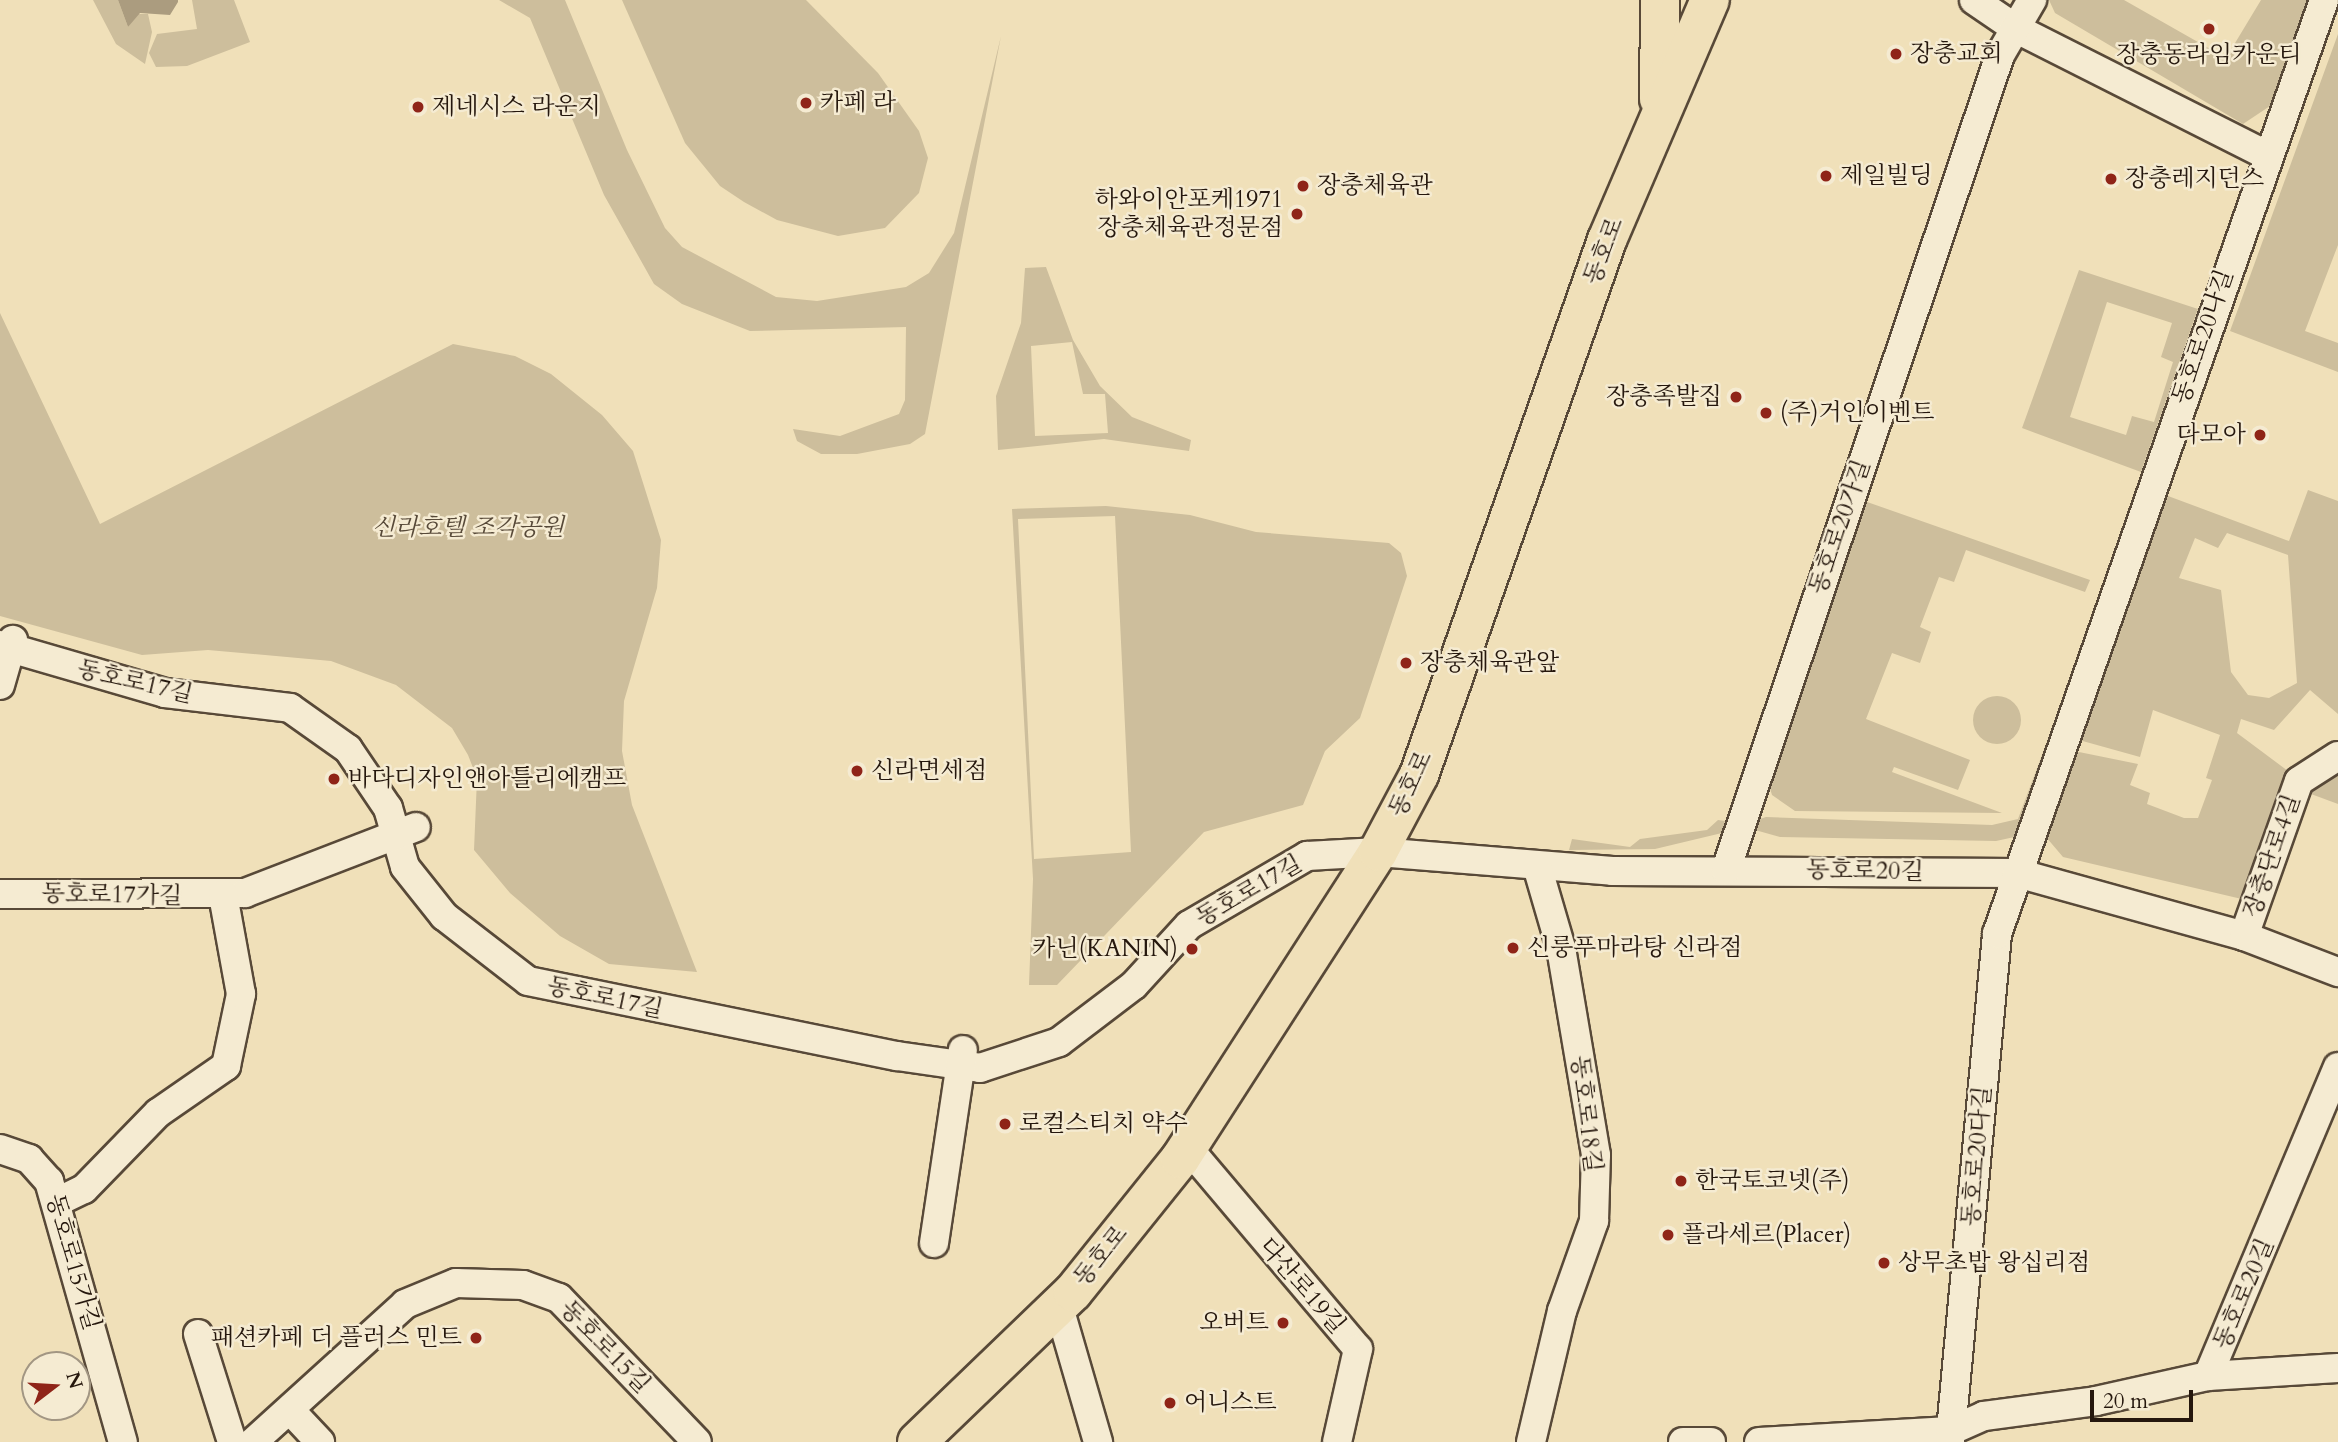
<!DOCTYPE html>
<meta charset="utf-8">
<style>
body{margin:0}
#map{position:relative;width:2338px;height:1442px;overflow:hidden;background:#f0e0b9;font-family:Cardo,"Noto Serif KR",serif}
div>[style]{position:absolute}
.green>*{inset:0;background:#cdbe9c}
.round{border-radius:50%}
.water>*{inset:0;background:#ab9c7f}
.roads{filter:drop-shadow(2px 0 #584938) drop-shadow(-2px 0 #584938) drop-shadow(0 2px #584938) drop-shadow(0 -2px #584938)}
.street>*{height:28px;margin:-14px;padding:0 14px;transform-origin:14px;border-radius:14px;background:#f5ebd2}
.primary>*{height:38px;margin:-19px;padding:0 19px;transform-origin:19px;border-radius:19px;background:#f0e0b9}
.dots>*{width:19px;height:19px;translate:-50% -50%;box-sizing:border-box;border:4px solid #f5ebd2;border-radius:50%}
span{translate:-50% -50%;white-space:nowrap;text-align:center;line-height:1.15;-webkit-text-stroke:5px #f5ebd2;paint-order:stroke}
.poi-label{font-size:24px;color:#25170d}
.left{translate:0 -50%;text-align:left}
.right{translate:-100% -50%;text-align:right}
.street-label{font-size:24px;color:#25170d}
.park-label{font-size:24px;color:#574938;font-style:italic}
.north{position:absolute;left:21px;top:1351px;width:70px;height:70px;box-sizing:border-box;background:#f5ebd2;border:2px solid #a29683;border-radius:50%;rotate:73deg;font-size:19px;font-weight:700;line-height:28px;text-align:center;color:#25170d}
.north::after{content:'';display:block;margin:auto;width:24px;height:32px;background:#8f2418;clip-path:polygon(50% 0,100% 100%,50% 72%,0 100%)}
.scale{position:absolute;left:2090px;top:1390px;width:103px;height:32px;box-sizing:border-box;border:4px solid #25170d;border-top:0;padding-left:9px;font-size:21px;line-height:24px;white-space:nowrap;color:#25170d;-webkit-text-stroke:5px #f5ebd2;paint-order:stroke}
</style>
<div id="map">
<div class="green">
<div style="clip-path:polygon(93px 0,118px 0,128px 27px,136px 14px,148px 14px,152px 32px,145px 64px,116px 44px)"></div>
<div style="clip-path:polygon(192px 0,234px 0,250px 42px,187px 66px,156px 67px,149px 53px,157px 34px,197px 29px)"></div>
<div style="clip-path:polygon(499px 0,565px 0,627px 150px,665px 228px,682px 247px,776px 297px,817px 301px,906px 287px,929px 273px,954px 233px,1001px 36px,925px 434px,910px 444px,857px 454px,821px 454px,797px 441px,793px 429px,840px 436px,899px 414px,905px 400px,906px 327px,750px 331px,682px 304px,654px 284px,604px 195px,530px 18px)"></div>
<div style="clip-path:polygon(622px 0,806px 0,878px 73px,919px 131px,928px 158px,919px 193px,885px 228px,838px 236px,777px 220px,744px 202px,720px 186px,685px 143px)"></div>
<div style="clip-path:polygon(2049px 0,2124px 0,2226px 58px,2261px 0,2323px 0,2270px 106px,2243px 124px,2055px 13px)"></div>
<div style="clip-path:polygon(2338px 34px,2338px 245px,2305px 331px,2338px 343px,2338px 372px,2230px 331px)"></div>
<div style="clip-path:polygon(evenodd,1046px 267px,1073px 340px,1100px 386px,1132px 417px,1191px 440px,1189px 451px,1104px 439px,998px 450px,996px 396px,1021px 323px,1025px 268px,1046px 267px,1072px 342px,1083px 394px,1105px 394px,1108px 433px,1035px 436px,1031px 346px,1072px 342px)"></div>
<div style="clip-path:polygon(evenodd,2079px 270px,2198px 309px,2141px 472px,2022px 428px,2079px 270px,2107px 302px,2172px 323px,2161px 357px,2173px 362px,2154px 422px,2132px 416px,2126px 435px,2070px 417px,2107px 302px)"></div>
<div style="clip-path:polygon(0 313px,100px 524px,453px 344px,515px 356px,551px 374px,602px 415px,633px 451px,661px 540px,657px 588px,624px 701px,622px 751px,632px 805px,697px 972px,609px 964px,560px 936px,510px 893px,474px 850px,477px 778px,468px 755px,452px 728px,396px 685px,331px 661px,208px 650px,142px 655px,0 616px)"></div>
<div style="clip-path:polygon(evenodd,2308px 490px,2338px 501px,2338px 714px,2310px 690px,2274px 730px,2241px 719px,2237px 733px,2296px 777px,2246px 900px,2063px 857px,2046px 837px,2064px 765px,2079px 752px,2138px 764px,2130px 785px,2150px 793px,2147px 804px,2184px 818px,2198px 818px,2212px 780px,2206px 778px,2220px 735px,2153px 710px,2140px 757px,2079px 740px,2160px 493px,2289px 541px,2308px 490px,2227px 533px,2288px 555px,2297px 683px,2269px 698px,2248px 695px,2231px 672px,2221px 590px,2179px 578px,2195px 538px,2218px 548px,2227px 533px)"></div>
<div style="clip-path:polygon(1850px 496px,2090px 580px,2085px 592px,1966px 550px,1954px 582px,1939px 577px,1920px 627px,1931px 632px,1920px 663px,1892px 653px,1866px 719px,1970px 760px,1958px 790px,1894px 767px,1892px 772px,2002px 813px,1795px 811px,1772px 795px,1769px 785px)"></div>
<div style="clip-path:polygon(evenodd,1106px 506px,1190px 515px,1256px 532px,1389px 543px,1401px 553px,1407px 576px,1360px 718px,1325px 751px,1303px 805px,1204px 832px,1057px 985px,1029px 985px,1033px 879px,1012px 509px,1106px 506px,1115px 516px,1131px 852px,1034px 859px,1018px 519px,1115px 516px)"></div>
<div style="clip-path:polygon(2084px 643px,2019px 836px,1996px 841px,1780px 837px,1755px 830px,1757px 820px,1766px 817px,1992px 825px,2018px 819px)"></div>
<div class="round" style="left:1973px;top:696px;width:48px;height:48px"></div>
<div style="clip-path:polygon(2338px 761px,2338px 804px,2311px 794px,2320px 773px)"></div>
<div style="clip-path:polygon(1718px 820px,1725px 821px,1722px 833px,1655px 849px,1569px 850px,1572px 839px,1630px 847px,1640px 839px,1707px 830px)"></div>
</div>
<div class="water">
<div style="clip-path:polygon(118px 0,178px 0,178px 2px,170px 15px,140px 13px,128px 27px)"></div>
</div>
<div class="roads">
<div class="street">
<div style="left:1974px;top:0;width:50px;rotate:34.3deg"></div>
<div style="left:2015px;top:28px;width:281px;rotate:26.8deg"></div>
<div style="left:0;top:645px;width:172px;rotate:16.2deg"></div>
<div style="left:165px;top:693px;width:126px;rotate:6.8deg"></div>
<div style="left:290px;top:708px;width:71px;rotate:35.3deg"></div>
<div style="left:348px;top:749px;width:71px;rotate:55.9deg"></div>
<div style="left:388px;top:808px;width:61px;rotate:73.9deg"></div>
<div style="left:405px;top:867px;width:63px;rotate:51.5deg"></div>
<div style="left:444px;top:916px;width:106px;rotate:37.7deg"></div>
<div style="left:528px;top:981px;width:377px;rotate:11.5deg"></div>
<div style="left:897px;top:1056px;width:84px;rotate:8.2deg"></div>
<div style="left:980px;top:1068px;width:83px;rotate:-18.2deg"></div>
<div style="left:1059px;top:1042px;width:94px;rotate:-37.2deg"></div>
<div style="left:1134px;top:985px;width:81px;rotate:-47.5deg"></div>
<div style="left:1189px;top:925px;width:137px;rotate:-30.3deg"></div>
<div style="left:1307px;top:856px;width:71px;rotate:-3.2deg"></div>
<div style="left:1378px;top:852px;width:235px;rotate:4.6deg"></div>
<div style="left:1612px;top:871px;width:405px;rotate:0.3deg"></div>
<div style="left:2017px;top:873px;width:236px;rotate:15.5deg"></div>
<div style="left:2244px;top:936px;width:101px;rotate:21deg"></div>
<div style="left:0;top:685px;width:47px;rotate:-73.9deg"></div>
<div style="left:1726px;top:870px;width:860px;rotate:-71.42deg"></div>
<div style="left:2000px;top:55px;width:64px;rotate:-59.8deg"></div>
<div style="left:0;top:894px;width:245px;rotate:-0.2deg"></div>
<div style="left:245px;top:893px;width:183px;rotate:-21.1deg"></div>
<div style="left:2244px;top:936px;width:164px;rotate:-70.5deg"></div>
<div style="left:2299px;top:781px;width:46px;rotate:-32.7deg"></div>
<div style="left:1188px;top:1148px;width:263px;rotate:49.8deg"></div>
<div style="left:1358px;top:1349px;width:95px;rotate:102.7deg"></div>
<div style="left:0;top:1149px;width:31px;rotate:19deg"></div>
<div style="left:29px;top:1159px;width:30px;rotate:48deg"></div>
<div style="left:49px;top:1181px;width:271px;rotate:74.2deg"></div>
<div style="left:57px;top:1202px;width:30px;rotate:-26deg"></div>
<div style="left:84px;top:1189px;width:106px;rotate:-45.8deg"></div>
<div style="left:158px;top:1113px;width:83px;rotate:-34.7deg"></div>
<div style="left:226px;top:1066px;width:74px;rotate:-78.2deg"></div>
<div style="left:241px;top:994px;width:101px;rotate:-100.3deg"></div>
<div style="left:934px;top:1243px;width:195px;rotate:-81.5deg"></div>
<div style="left:1058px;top:1304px;width:144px;rotate:73.8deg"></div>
<div style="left:198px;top:1334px;width:113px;rotate:72.5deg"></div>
<div style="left:2208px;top:1376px;width:335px;rotate:-67.2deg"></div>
<div style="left:290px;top:1410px;width:44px;rotate:46.8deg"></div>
<div style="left:253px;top:1442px;width:205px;rotate:-42.2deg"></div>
<div style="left:405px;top:1304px;width:55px;rotate:-22.4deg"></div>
<div style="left:456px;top:1283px;width:67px;rotate:1.7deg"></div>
<div style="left:523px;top:1285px;width:38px;rotate:20deg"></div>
<div style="left:559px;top:1298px;width:199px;rotate:46.2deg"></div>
<div style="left:1531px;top:1442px;width:135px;rotate:-76.7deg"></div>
<div style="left:1562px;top:1311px;width:96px;rotate:-70.4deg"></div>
<div style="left:1594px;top:1221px;width:66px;rotate:-88.3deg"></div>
<div style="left:1596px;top:1155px;width:210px;rotate:-99.6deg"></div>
<div style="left:1561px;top:948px;width:85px;rotate:-106.3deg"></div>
<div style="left:1683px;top:1442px;width:28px"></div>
<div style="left:1759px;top:1442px;width:191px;rotate:-3.3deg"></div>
<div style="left:1950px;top:1431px;width:37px;rotate:-24deg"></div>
<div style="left:1984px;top:1416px;width:113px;rotate:-7.6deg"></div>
<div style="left:2096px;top:1401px;width:115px;rotate:-12.6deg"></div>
<div style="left:2208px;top:1376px;width:130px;rotate:-3.5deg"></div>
<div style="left:1950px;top:1442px;width:510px;rotate:-84.71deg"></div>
<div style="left:1997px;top:934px;width:990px;rotate:-70.7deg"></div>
</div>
<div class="primary">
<div style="left:1659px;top:99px;width:99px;rotate:-89.4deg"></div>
<div style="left:917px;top:1442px;width:216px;rotate:-43.9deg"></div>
<div style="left:1073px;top:1292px;width:171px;rotate:-51.2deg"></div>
<div style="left:1180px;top:1159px;width:365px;rotate:-57.2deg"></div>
<div style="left:1378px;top:852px;width:87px;rotate:-62deg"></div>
<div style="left:1419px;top:775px;width:567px;rotate:-70.64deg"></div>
<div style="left:1607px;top:240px;width:261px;rotate:-66.8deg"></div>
</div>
</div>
<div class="dots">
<div style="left:2209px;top:29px;background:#8f2418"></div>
<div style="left:1896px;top:54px;background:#8f2418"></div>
<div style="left:806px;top:103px;background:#8f2418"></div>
<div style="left:418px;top:107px;background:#8f2418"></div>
<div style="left:1826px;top:176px;background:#8f2418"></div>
<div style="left:2111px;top:179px;background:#8f2418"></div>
<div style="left:1303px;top:186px;background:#8f2418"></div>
<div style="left:1297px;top:214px;background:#8f2418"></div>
<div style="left:1736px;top:397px;background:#8f2418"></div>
<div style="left:1766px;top:413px;background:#8f2418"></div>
<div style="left:2260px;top:435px;background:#8f2418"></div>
<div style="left:1406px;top:663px;background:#8f2418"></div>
<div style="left:857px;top:771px;background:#8f2418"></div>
<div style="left:334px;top:779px;background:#8f2418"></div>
<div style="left:1513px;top:948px;background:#8f2418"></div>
<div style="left:1192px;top:949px;background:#8f2418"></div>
<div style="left:1005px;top:1124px;background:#8f2418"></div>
<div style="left:1681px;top:1181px;background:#8f2418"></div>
<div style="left:1668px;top:1235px;background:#8f2418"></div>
<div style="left:1884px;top:1263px;background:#8f2418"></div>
<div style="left:1283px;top:1323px;background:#8f2418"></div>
<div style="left:476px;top:1338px;background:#8f2418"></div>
<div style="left:1170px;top:1403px;background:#8f2418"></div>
</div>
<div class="poi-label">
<span class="left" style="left:1910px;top:54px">장충교회</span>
<span style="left:2209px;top:55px">장충동라임카운티</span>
<span class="left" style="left:820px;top:103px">카페 라</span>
<span class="left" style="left:432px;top:107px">제네시스 라운지</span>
<span class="left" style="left:1840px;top:176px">제일빌딩</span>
<span class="left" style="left:2125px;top:179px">장충레지던스</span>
<span class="left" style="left:1317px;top:186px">장충체육관</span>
<span class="right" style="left:1283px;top:214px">하와이안포케1971<br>장충체육관정문점</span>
<span class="right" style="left:1722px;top:397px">장충족발집</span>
<span class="left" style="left:1780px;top:413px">(주)거인이벤트</span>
<span class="right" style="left:2246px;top:435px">다모아</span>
<span class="left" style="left:1420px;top:663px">장충체육관앞</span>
<span class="left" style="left:871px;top:771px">신라면세점</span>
<span class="left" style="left:348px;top:779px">바다디자인앤아틀리에캠프</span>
<span class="left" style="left:1527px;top:948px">신룽푸마라탕 신라점</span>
<span class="right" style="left:1178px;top:949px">카닌(KANIN)</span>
<span class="left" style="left:1019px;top:1124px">로컬스티치 약수</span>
<span class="left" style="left:1695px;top:1181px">한국토코넷(주)</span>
<span class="left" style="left:1682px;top:1235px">플라세르(Placer)</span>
<span class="left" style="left:1898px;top:1263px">상무초밥 왕십리점</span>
<span class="right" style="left:1269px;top:1323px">오버트</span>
<span class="right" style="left:462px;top:1338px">패션카페 더 플러스 민트</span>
<span class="left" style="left:1184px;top:1403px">어니스트</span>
</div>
<div class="street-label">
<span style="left:1604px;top:251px;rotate:-69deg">동호로</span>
<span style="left:2203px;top:337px;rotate:-71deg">동호로20나길</span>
<span style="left:1840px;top:527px;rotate:-71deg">동호로20가길</span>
<span style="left:135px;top:682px;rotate:13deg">동호로17길</span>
<span style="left:1411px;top:784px;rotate:-65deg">동호로</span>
<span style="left:2272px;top:856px;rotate:-71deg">장충단로4길</span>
<span style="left:1865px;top:871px;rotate:1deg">동호로20길</span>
<span style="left:1249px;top:891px;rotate:-30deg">동호로17길</span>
<span style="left:112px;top:895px;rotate:1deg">동호로17가길</span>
<span style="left:605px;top:998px;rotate:12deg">동호로17길</span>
<span style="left:1586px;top:1114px;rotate:83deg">동호로18길</span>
<span style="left:1977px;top:1156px;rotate:-85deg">동호로20다길</span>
<span style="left:1101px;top:1256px;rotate:-51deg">동호로</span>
<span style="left:73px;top:1262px;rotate:74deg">동호로15가길</span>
<span style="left:1302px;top:1286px;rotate:49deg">다산로19길</span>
<span style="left:2244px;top:1294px;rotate:-67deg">동호로20길</span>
<span style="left:605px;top:1347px;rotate:46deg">동호로15길</span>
</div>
<div class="park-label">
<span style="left:468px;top:528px">신라호텔 조각공원</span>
</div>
<div class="north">N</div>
<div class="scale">20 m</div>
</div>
